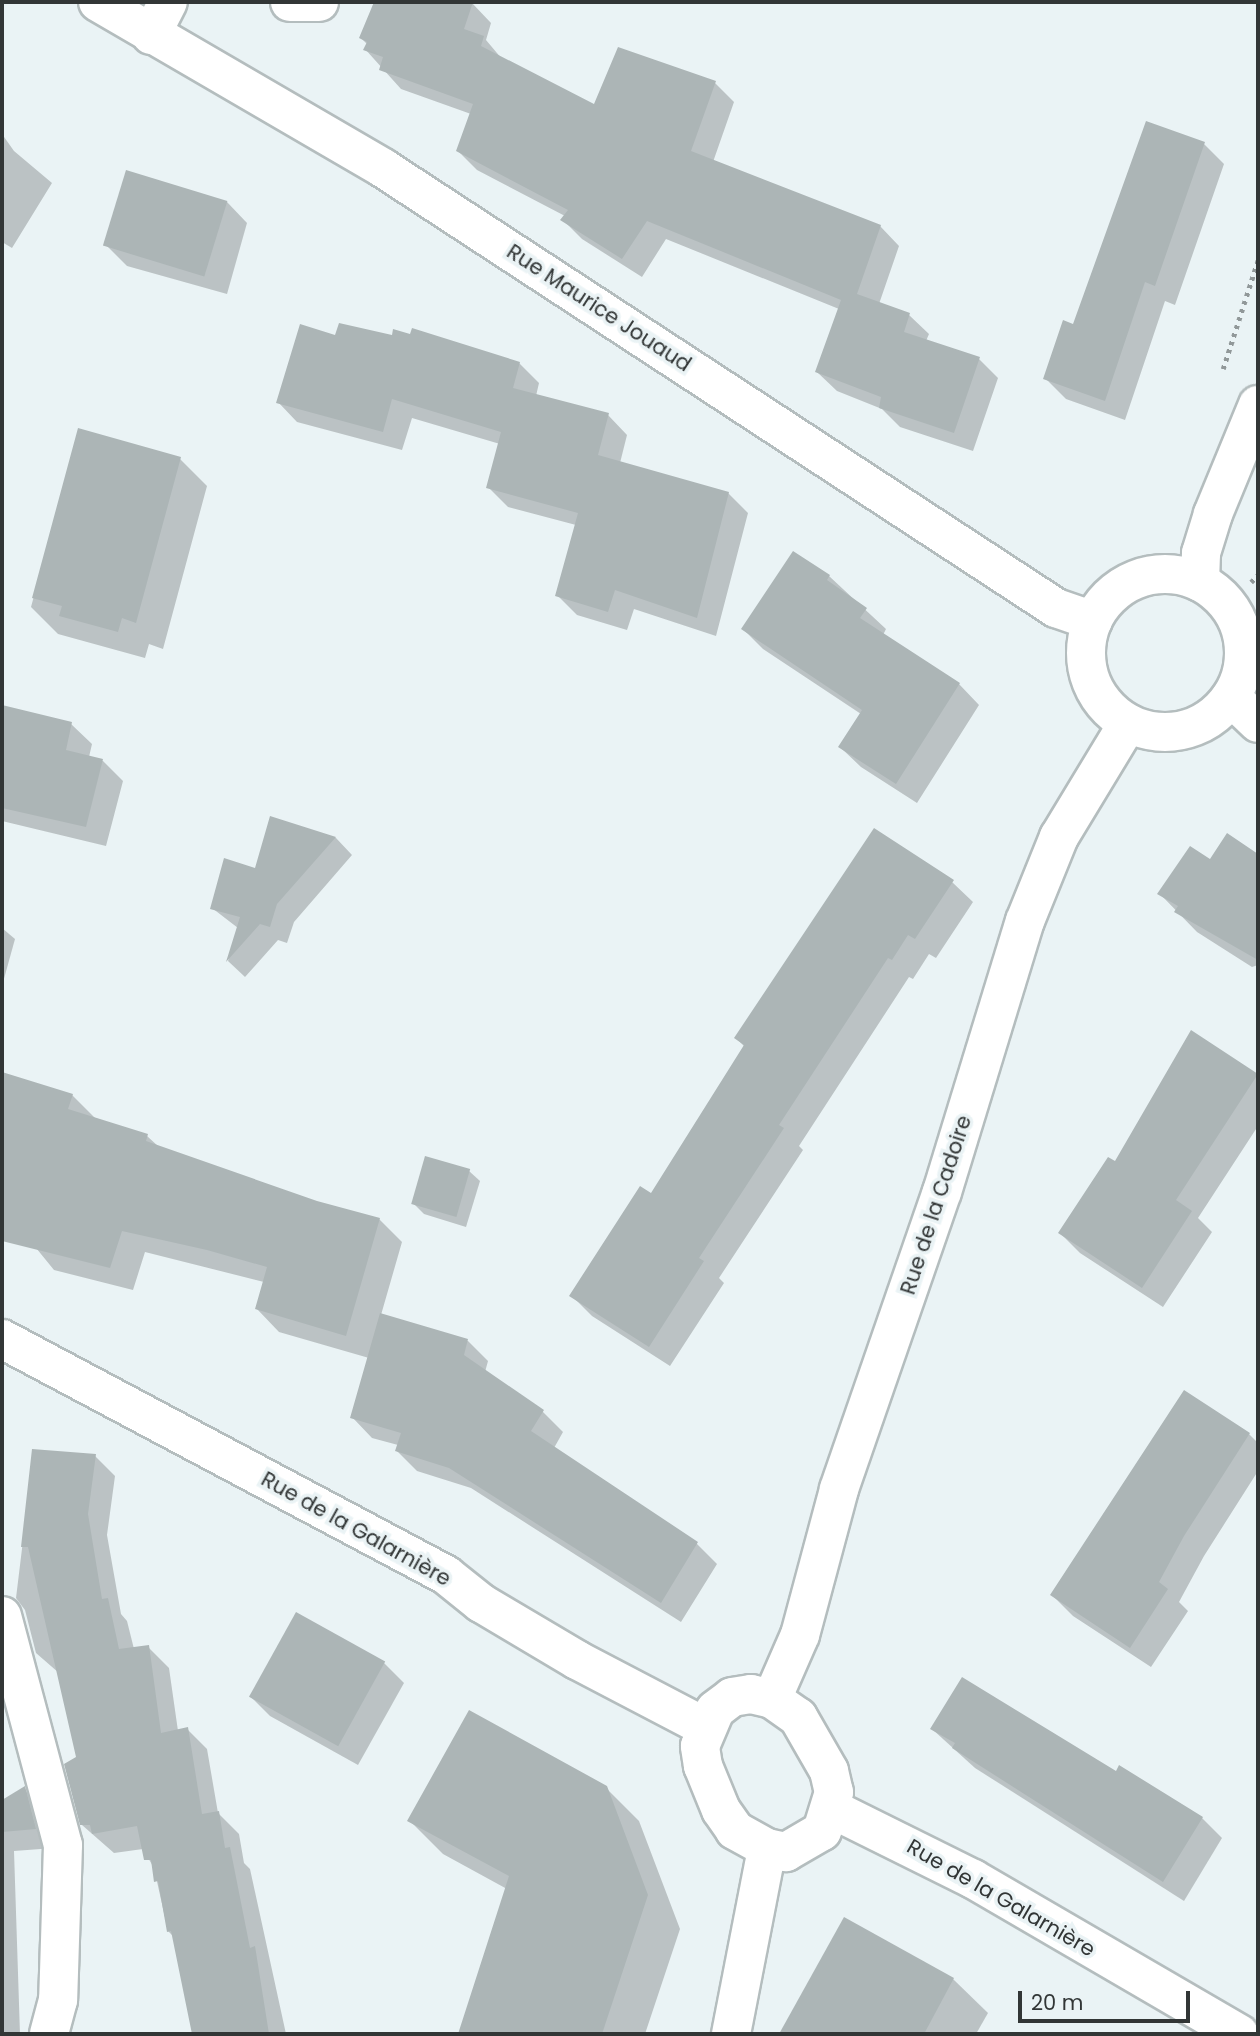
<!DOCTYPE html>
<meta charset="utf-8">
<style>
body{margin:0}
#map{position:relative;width:1260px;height:2036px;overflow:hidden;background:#eaf3f5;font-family:Poppins,sans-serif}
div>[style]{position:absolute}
.shadow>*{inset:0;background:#0003}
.building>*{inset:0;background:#acb5b6;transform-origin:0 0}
.path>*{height:4.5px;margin-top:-2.25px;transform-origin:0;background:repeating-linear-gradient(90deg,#919899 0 3.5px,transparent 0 8.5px)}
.roads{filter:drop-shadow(2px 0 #b4bdbe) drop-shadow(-2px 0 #b4bdbe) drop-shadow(0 2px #b4bdbe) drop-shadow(0 -2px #b4bdbe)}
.minor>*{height:38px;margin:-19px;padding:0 19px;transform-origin:19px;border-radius:19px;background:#fff}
.minor>.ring{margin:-19px;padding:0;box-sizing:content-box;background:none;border:38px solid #fff;border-radius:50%}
span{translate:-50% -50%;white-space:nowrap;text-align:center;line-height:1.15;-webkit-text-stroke:7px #eaf3f5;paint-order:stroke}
.street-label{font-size:21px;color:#323636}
.frame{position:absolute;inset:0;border:4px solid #323636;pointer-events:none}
.scale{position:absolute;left:1018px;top:1991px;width:172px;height:32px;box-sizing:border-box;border:4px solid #323636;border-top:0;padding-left:9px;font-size:21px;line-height:24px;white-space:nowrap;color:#323636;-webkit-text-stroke:5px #eaf3f5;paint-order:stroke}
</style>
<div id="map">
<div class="shadow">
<div style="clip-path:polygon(376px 2px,472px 3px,491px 23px,486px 40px,502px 59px,594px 107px,715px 83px,734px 102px,713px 162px,880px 226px,899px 246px,879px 304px,909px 315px,929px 334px,926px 341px,979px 359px,998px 378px,973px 451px,900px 427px,882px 409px,837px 391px,817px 372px,839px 309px,666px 239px,642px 277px,582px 239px,563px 220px,565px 216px,477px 170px,458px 151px,471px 114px,401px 89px,365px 49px,367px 44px,361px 38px)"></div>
<div style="clip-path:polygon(2px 134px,14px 151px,52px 183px,12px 248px,2px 242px)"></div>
<div style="clip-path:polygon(1204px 144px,1224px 164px,1175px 305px,1165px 301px,1125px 420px,1066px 399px,1045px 378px,1074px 326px)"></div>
<div style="clip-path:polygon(227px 202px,247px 223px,227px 294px,127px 266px,107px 246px)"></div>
<div style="clip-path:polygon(336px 337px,519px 363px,539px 383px,536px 396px,608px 415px,627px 435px,620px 463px,728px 493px,748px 513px,716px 636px,634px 609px,627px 630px,577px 615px,557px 595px,576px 525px,508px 507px,488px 487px,500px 444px,412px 418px,402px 450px,297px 422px,278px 402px)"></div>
<div style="clip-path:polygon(79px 430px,180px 459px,207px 486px,163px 649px,149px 644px,145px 658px,58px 634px,31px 607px)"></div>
<div style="clip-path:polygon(829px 576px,886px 629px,883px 635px,959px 684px,979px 705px,917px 803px,861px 767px,840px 747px,861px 714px,763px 649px,743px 629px)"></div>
<div style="clip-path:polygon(3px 707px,71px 724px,92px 744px,89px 757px,103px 761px,123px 781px,106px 846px,2px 821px)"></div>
<div style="clip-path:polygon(272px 818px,336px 838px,352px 855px,294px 922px,287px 943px,278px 940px,245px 977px,228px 961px,238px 928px,212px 908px,256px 871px)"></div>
<div style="clip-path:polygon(1227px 835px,1258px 855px,1258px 965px,1252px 967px,1197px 932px,1160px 894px,1211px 862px)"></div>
<div style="clip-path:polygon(952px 882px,973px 902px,936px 958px,929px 954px,913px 979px,909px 977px,799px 1146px,803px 1150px,719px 1278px,724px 1283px,670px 1366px,592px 1316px,571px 1295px,651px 1195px,745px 1047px,736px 1038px)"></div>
<div style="clip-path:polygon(2px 928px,15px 939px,2px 986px)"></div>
<div style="clip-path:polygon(1191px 1033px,1258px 1076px,1258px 1126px,1198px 1218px,1212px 1232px,1163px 1307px,1080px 1253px,1060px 1233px,1116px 1164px)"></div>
<div style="clip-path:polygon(10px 1077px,72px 1095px,95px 1118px,147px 1136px,159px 1147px,317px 1203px,379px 1219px,402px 1242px,381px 1315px,468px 1341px,488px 1361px,485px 1372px,543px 1412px,563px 1432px,554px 1448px,697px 1544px,717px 1564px,681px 1622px,471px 1488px,417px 1471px,397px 1451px,398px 1445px,372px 1438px,352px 1417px,369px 1358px,279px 1332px,257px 1309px,264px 1282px,145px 1252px,133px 1290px,54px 1270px,32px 1243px,2px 1235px,2px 1103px)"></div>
<div style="clip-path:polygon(469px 1171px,480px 1181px,466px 1227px,424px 1214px,414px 1204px)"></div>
<div style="clip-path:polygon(1249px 1434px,1258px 1443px,1258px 1471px,1204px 1556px,1179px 1602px,1188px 1611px,1151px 1667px,1073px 1616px,1052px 1595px)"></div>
<div style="clip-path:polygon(34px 1450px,95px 1456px,115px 1476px,107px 1535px,121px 1614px,127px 1621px,134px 1649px,148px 1647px,169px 1668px,178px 1731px,187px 1729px,207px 1749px,218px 1813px,239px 1834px,244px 1863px,250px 1869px,286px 2034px,193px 2034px,174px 1937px,168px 1931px,154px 1868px,143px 1849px,114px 1853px,82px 1825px,78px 1758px,59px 1673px,36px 1653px,25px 1610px,16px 1598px)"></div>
<div style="clip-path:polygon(384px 1663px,404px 1683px,358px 1765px,270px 1716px,250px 1696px)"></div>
<div style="clip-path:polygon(932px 1729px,1116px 1773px,1202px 1818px,1222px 1838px,1184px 1901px,975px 1768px)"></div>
<div style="clip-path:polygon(2px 1786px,4px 1801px,24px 1789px,43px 1808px,54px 1848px,14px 1851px,20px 2034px,2px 2034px)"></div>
<div style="clip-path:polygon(606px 1788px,639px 1821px,680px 1929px,645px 2034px,460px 2034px,507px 1889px,443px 1854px,410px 1821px)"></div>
<div style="clip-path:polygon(953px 1979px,988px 2013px,976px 2034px,783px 2034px)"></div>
</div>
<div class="building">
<div style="clip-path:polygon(374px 2px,473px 2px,464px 29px,484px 36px,481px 46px,594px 104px,618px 47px,716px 81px,691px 151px,881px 225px,857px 294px,910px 313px,904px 332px,980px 357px,954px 433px,879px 408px,881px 397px,815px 372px,841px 300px,647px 221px,622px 259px,560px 220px,568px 210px,456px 151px,473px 104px,379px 70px,383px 57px,363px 50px,367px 42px,359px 38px)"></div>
<div style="clip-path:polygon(1146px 121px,1205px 142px,1155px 286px,1145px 282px,1105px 401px,1043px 379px,1063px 320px,1073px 324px)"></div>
<div style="left:126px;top:170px;width:106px;height:79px;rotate:17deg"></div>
<div style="clip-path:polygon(339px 323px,392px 335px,393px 329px,410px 334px,412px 328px,520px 362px,513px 388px,609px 413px,598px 455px,729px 492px,697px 618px,615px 590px,608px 612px,555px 596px,578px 513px,486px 488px,501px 432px,392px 399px,383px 432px,276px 403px,300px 324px,335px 335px)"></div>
<div style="clip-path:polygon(78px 428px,181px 457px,136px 623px,122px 618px,118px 632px,59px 616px,62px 606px,32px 598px)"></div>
<div style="clip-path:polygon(793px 551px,830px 575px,827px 580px,867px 608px,860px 618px,960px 683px,896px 784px,838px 747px,862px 710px,741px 629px)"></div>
<div style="clip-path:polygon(2px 705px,72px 722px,66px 750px,103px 759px,86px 827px,2px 808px)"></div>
<div style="clip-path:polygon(270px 816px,336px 837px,277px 904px,270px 927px,260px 924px,226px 962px,240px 917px,210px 909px,224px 858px,255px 868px)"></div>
<div style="clip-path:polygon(874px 828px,954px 880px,915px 939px,908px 935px,892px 960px,888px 958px,779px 1125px,784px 1128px,699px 1258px,704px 1261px,649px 1347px,569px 1296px,640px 1186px,651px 1193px,744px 1045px,734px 1038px)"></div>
<div style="clip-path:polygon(1227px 833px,1258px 854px,1258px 960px,1174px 912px,1178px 906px,1157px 894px,1190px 846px,1210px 859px)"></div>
<div style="clip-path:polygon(1191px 1030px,1258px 1074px,1176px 1200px,1192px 1211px,1142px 1288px,1058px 1233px,1108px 1157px,1115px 1161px)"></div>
<div style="clip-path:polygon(2px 1072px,73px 1094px,68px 1109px,148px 1134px,146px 1141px,317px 1201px,380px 1218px,346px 1336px,255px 1309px,267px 1267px,207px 1250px,122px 1231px,110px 1268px,2px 1241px)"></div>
<div style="left:425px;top:1156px;width:47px;height:50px;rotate:16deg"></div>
<div style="clip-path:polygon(380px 1313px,468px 1339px,464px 1355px,544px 1410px,531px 1431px,698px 1542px,661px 1603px,449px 1468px,395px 1451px,401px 1433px,350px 1418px)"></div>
<div style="clip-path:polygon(1184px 1390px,1250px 1433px,1184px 1536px,1159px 1582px,1168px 1589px,1130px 1648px,1050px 1595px)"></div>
<div style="clip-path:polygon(32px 1449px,96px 1454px,88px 1514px,102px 1599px,108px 1598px,119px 1649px,149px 1645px,161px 1733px,188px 1727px,202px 1814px,219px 1811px,225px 1848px,230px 1847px,250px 1948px,255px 1946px,269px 2034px,192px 2034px,171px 1931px,167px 1932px,158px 1881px,154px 1882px,151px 1860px,144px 1860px,137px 1826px,92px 1834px,90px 1825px,80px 1825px,64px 1764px,76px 1757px,28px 1547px,21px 1547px)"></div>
<div style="left:296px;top:1612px;width:102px;height:97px;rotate:29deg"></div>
<div style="clip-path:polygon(962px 1677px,1116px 1771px,1119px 1765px,1203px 1817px,1163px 1882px,952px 1748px,955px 1743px,930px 1729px)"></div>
<div style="clip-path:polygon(469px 1710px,607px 1786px,648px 1895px,602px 2034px,458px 2034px,509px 1876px,407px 1821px)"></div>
<div style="clip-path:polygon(25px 1786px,36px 1829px,2px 1832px,2px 1800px)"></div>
<div style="clip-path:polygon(844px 1917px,954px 1978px,924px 2034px,779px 2034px)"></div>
</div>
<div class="path">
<div style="left:1223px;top:369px;width:114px;rotate:-72.2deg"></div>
<div style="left:1142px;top:577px;width:16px;rotate:-63deg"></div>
<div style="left:1251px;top:582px;width:10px;rotate:-45deg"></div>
</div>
<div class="roads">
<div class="minor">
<div style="left:98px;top:2px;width:330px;rotate:30.2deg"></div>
<div style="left:383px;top:168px;width:804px;rotate:33.18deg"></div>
<div style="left:1056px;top:608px;width:39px;rotate:19deg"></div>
<div style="left:290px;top:2px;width:29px"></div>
<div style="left:151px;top:35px;width:37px;rotate:-63deg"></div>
<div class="ring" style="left:1086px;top:574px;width:120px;height:120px"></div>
<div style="left:1200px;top:582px;width:29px;rotate:-88deg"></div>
<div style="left:1201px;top:553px;width:41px;rotate:-72.9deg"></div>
<div style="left:1213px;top:514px;width:118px;rotate:-67.6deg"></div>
<div style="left:1231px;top:697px;width:37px;rotate:44deg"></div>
<div style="left:2px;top:1339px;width:503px;rotate:27.99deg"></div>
<div style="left:446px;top:1575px;width:45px;rotate:38.7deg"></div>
<div style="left:481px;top:1603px;width:112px;rotate:30.7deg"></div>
<div style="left:577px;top:1660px;width:144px;rotate:27.6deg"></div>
<div style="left:2px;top:1616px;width:237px;rotate:75.1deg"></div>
<div style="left:63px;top:1845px;width:155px;rotate:91.8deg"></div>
<div style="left:58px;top:2000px;width:35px;rotate:105deg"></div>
<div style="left:751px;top:1694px;width:22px;rotate:13deg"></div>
<div style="left:772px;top:1699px;width:32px;rotate:35deg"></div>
<div style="left:798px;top:1717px;width:62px;rotate:60.1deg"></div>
<div style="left:829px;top:1771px;width:22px;rotate:77deg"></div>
<div style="left:834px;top:1792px;width:41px;rotate:107.1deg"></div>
<div style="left:822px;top:1831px;width:42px;rotate:149.7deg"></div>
<div style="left:786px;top:1852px;width:19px;rotate:-168deg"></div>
<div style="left:767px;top:1848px;width:37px;rotate:-151deg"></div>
<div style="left:735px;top:1830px;width:24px;rotate:-125deg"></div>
<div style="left:721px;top:1810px;width:48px;rotate:-112.2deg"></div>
<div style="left:703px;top:1766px;width:20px;rotate:-99deg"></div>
<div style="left:700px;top:1746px;width:39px;rotate:-67deg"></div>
<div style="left:715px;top:1710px;width:21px;rotate:-37deg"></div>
<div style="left:732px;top:1697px;width:19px;rotate:-9deg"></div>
<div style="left:772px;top:1699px;width:70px;rotate:-66.4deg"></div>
<div style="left:800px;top:1635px;width:151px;rotate:-75deg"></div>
<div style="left:839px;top:1489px;width:314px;rotate:-70.9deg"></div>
<div style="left:942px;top:1192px;width:283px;rotate:-73deg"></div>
<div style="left:1025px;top:921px;width:91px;rotate:-68deg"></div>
<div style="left:1059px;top:837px;width:133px;rotate:-58.8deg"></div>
<div style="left:832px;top:1809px;width:157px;rotate:26.4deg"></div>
<div style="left:973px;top:1879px;width:308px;rotate:30.2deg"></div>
<div style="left:731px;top:2034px;width:189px;rotate:-79deg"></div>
</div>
</div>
<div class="street-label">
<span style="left:599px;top:308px;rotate:33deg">Rue Maurice Jouaud</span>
<span style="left:936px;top:1205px;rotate:-72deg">Rue de la Cadoire</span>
<span style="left:356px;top:1529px;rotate:29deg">Rue de la Galarnière</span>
<span style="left:1001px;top:1898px;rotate:30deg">Rue de la Galarnière</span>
</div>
<div class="frame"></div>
<div class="scale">20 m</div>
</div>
